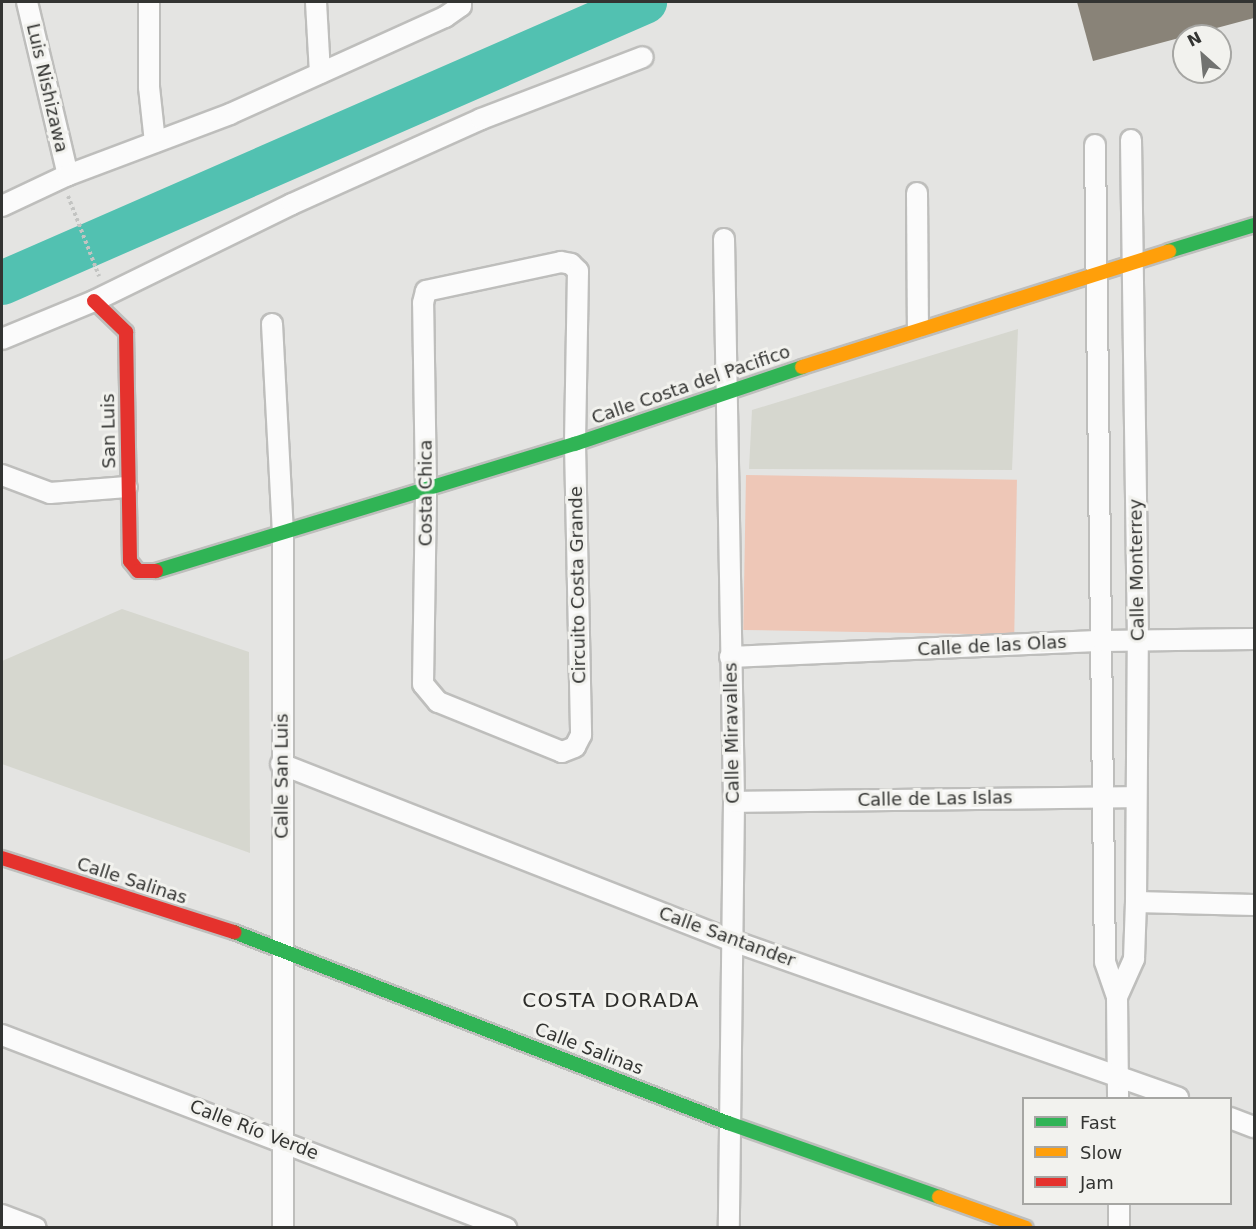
<!DOCTYPE html>
<meta charset="utf-8">
<style>
body{margin:0}
#map{position:relative;width:1256px;height:1229px;overflow:hidden;background:#e4e4e2;font-family:"DejaVu Sans",sans-serif}
div>[style]{position:absolute}
.built>*{inset:0;background:#d6d7cf}
.green>*{inset:0;background:#eec7b7;transform-origin:0 0}
.river>*{height:44px;margin:-22px;padding:0 22px;transform-origin:22px;border-radius:22px;background:#52c1b1}
.building>*{inset:0;background:#898378}
.path>*{height:4px;margin-top:-2px;transform-origin:0;background:repeating-linear-gradient(90deg,#c3c4c2 0 3px,transparent 0 6px)}
.roads{filter:drop-shadow(2px 0 #bebebc) drop-shadow(-2px 0 #bebebc) drop-shadow(0 2px #bebebc) drop-shadow(0 -2px #bebebc)}
.street>*{height:20px;margin:-10px;padding:0 10px;transform-origin:10px;border-radius:10px;background:#fbfbfb}
.fast>*{height:14px;margin:-7px;padding:0 7px;transform-origin:7px;border-radius:7px;background:#30b455}
.slow>*{height:14px;margin:-7px;padding:0 7px;transform-origin:7px;border-radius:7px;background:#ff9f0a}
.jam>*{height:14px;margin:-7px;padding:0 7px;transform-origin:7px;border-radius:7px;background:#e5322d}
span{translate:-50% -50%;white-space:nowrap;text-align:center;line-height:1.15;-webkit-text-stroke:6px #f2f2ee;paint-order:stroke}
.street-label{font-size:18px;color:#333432}
.neighbourhood-label{font-size:20px;color:#2d2d2a;letter-spacing:1.5px}
.frame{position:absolute;inset:0;border:3px solid #333432;pointer-events:none}
.legend{position:absolute;left:1022px;top:1097px;width:210px;height:108px;box-sizing:border-box;background:#f2f2ee;border:2px solid #a6a6a3;margin:0;padding:8px 10px;list-style:none;font-size:18px;color:#333432}
.legend li{display:flex;align-items:center;gap:12px;height:30px}
.legend b{width:30px;border:2px solid #a6a6a3}
.north{position:absolute;left:1172px;top:24px;width:60px;height:60px;box-sizing:border-box;background:#f2f2ee;border:2px solid #a6a6a3;border-radius:50%;rotate:333deg;font-size:16px;font-weight:700;line-height:24px;text-align:center;color:#333432}
.north::after{content:'';display:block;margin:auto;width:21px;height:27px;background:#717270;clip-path:polygon(50% 0,100% 100%,50% 72%,0 100%)}
</style>
<div id="map">
<div class="built">
<div style="clip-path:polygon(1018px 329px,1012px 470px,749px 469px,752px 410px)"></div>
<div style="clip-path:polygon(122px 609px,249px 652px,250px 853px,2px 764px,2px 661px)"></div>
</div>
<div class="green">
<div style="left:746px;top:475px;width:271px;height:155px;rotate:1deg"></div>
</div>
<div class="river">
<div style="left:2px;top:283px;width:702px;rotate:-23.61deg"></div>
</div>
<div class="building">
<div style="clip-path:polygon(1077px 2px,1254px 2px,1254px 18px,1093px 61px)"></div>
</div>
<div class="path">
<div style="left:68px;top:196px;width:86px;rotate:68.8deg"></div>
</div>
<div class="roads">
<div class="street">
<div style="left:27px;top:2px;width:178px;rotate:76.7deg"></div>
<div style="left:149px;top:2px;width:85px;rotate:90deg"></div>
<div style="left:149px;top:87px;width:55px;rotate:83.8deg"></div>
<div style="left:316px;top:2px;width:71px;rotate:86.8deg"></div>
<div style="left:1095px;top:145px;width:817px;rotate:89.3deg"></div>
<div style="left:1105px;top:962px;width:37px;rotate:71deg"></div>
<div style="left:1117px;top:997px;width:101px;rotate:89.4deg"></div>
<div style="left:917px;top:193px;width:134px;rotate:89.6deg"></div>
<div style="left:2px;top:206px;width:73px;rotate:-25.2deg"></div>
<div style="left:68px;top:175px;width:173px;rotate:-20.6deg"></div>
<div style="left:230px;top:114px;width:236px;rotate:-24.3deg"></div>
<div style="left:445px;top:17px;width:19px;rotate:-35deg"></div>
<div style="left:461px;top:6px;width:4px;rotate:-90deg"></div>
<div style="left:724px;top:239px;width:563px;rotate:88.98deg"></div>
<div style="left:734px;top:802px;width:426px;rotate:90.7deg"></div>
<div style="left:561px;top:262px;width:10px;rotate:11deg"></div>
<div style="left:571px;top:264px;width:10px;rotate:45deg"></div>
<div style="left:578px;top:271px;width:173px;rotate:91deg"></div>
<div style="left:575px;top:444px;width:291px;rotate:88.8deg"></div>
<div style="left:581px;top:735px;width:13px;rotate:117deg"></div>
<div style="left:575px;top:747px;width:14px;rotate:159deg"></div>
<div style="left:562px;top:752px;width:134px;rotate:-158deg"></div>
<div style="left:438px;top:702px;width:23px;rotate:-130deg"></div>
<div style="left:423px;top:684px;width:196px;rotate:-89.1deg"></div>
<div style="left:426px;top:488px;width:185px;rotate:-90.9deg"></div>
<div style="left:423px;top:303px;width:12px;rotate:-76deg"></div>
<div style="left:426px;top:291px;width:138px;rotate:-12.1deg"></div>
<div style="left:272px;top:324px;width:207px;rotate:87deg"></div>
<div style="left:283px;top:531px;width:697px;rotate:90deg"></div>
<div style="left:2px;top:339px;width:100px;rotate:-22.4deg"></div>
<div style="left:94px;top:301px;width:220px;rotate:-26.1deg"></div>
<div style="left:292px;top:204px;width:207px;rotate:-24.2deg"></div>
<div style="left:481px;top:119px;width:173px;rotate:-20.9deg"></div>
<div style="left:2px;top:475px;width:51px;rotate:20.6deg"></div>
<div style="left:50px;top:493px;width:77px;rotate:-4.5deg"></div>
<div style="left:730px;top:657px;width:373px;rotate:-2.5deg"></div>
<div style="left:1103px;top:641px;width:151px;rotate:-0.8deg"></div>
<div style="left:281px;top:764px;width:485px;rotate:21.4deg"></div>
<div style="left:733px;top:941px;width:472px;rotate:19.4deg"></div>
<div style="left:734px;top:802px;width:402px;rotate:-0.7deg"></div>
<div style="left:1136px;top:902px;width:118px;rotate:1.5deg"></div>
<div style="left:1117px;top:997px;width:42px;rotate:-65.9deg"></div>
<div style="left:1134px;top:959px;width:57px;rotate:-88deg"></div>
<div style="left:1136px;top:902px;width:261px;rotate:-89.6deg"></div>
<div style="left:1138px;top:641px;width:501px;rotate:-90.8deg"></div>
<div style="left:2px;top:1035px;width:540px;rotate:20.95deg"></div>
<div style="left:1230px;top:1118px;width:26px;rotate:21deg"></div>
<div style="left:1119px;top:1204px;width:24px;rotate:90deg"></div>
<div style="left:2px;top:1215px;width:36px;rotate:21deg"></div>
</div>
<div class="fast">
<div style="left:1169px;top:251px;width:89px;rotate:-17deg"></div>
<div style="left:156px;top:571px;width:438px;rotate:-16.9deg"></div>
<div style="left:575px;top:444px;width:240px;rotate:-18.7deg"></div>
<div style="left:234px;top:932px;width:530px;rotate:21.14deg"></div>
<div style="left:728px;top:1123px;width:224px;rotate:19.3deg"></div>
</div>
<div class="slow">
<div style="left:802px;top:367px;width:385px;rotate:-17.5deg"></div>
<div style="left:939px;top:1197px;width:92px;rotate:19.6deg"></div>
</div>
<div class="jam">
<div style="left:94px;top:301px;width:45px;rotate:44.1deg"></div>
<div style="left:126px;top:332px;width:229px;rotate:89deg"></div>
<div style="left:130px;top:561px;width:13px;rotate:51deg"></div>
<div style="left:138px;top:571px;width:18px"></div>
<div style="left:2px;top:858px;width:244px;rotate:17.7deg"></div>
</div>
</div>
<div class="street-label">
<span style="left:47px;top:88px;rotate:77deg">Luis Nishizawa</span>
<span style="left:691px;top:385px;rotate:-19deg">Calle Costa del Pacifico</span>
<span style="left:109px;top:431px;rotate:-91deg">San Luis</span>
<span style="left:426px;top:493px;rotate:-90deg">Costa Chica</span>
<span style="left:1137px;top:570px;rotate:-91deg">Calle Monterrey</span>
<span style="left:578px;top:585px;rotate:-91deg">Circuito Costa Grande</span>
<span style="left:992px;top:646px;rotate:-3deg">Calle de las Olas</span>
<span style="left:732px;top:733px;rotate:-91deg">Calle Miravalles</span>
<span style="left:282px;top:776px;rotate:-90deg">Calle San Luis</span>
<span style="left:935px;top:799px;rotate:-1deg">Calle de Las Islas</span>
<span style="left:132px;top:881px;rotate:18deg">Calle Salinas</span>
<span style="left:727px;top:937px;rotate:20deg">Calle Santander</span>
<span style="left:589px;top:1049px;rotate:21deg">Calle Salinas</span>
<span style="left:254px;top:1130px;rotate:21deg">Calle Río Verde</span>
</div>
<div class="neighbourhood-label">
<span style="left:611px;top:1000px">COSTA DORADA</span>
</div>
<div class="frame"></div>
<ul class="legend">
<li><b style="height:8px;background:#30b455"></b>Fast</li>
<li><b style="height:8px;background:#ff9f0a"></b>Slow</li>
<li><b style="height:8px;background:#e5322d"></b>Jam</li>
</ul>
<div class="north">N</div>
</div>
